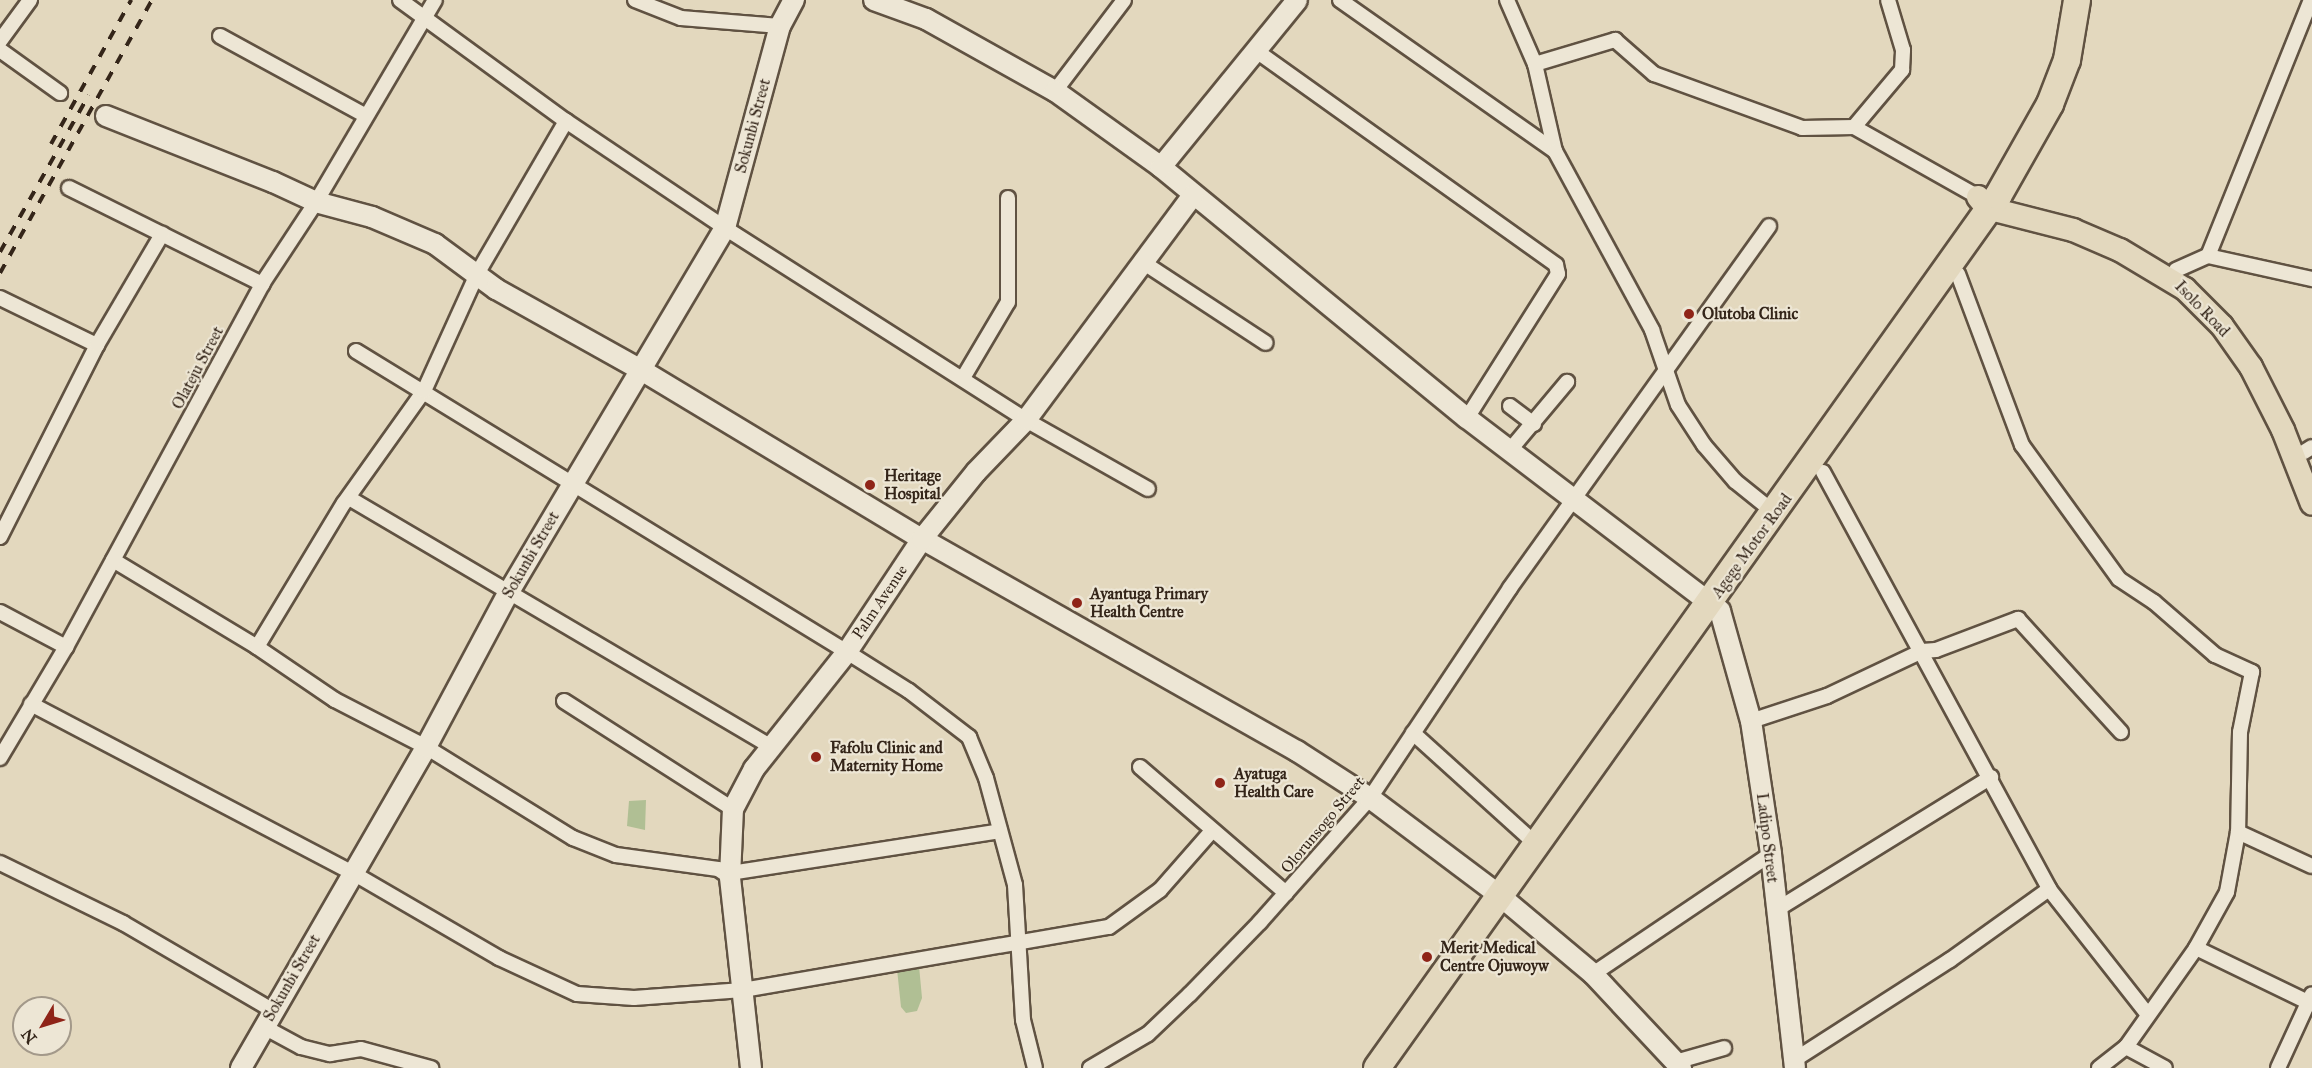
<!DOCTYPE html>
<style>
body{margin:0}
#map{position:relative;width:2312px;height:1068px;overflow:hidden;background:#e3d8be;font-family:"IM FELL Great Primer",serif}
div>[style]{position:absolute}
.green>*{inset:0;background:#b0bf94}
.roads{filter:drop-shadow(2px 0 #605242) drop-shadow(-2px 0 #605242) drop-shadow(0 2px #605242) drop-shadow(0 -2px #605242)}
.street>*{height:14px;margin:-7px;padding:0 7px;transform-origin:7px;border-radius:7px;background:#ede6d5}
.secondary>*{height:20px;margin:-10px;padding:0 10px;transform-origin:10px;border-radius:10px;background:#ede6d5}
.primary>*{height:22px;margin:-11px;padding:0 11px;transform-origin:11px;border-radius:11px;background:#e3d8be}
.highway>*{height:26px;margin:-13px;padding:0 13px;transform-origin:13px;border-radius:13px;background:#e3d8be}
.rail>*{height:4px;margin-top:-2px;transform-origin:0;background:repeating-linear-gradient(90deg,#342519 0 10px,transparent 0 20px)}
.dots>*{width:16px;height:16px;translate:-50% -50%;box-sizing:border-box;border:3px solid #ede6d5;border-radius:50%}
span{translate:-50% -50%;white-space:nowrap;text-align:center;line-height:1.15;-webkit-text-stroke:4.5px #ede6d5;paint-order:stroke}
.street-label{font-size:16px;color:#342519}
.poi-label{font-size:16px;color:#342519;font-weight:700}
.left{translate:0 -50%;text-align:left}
.north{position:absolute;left:12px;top:996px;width:60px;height:60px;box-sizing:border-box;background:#ede6d5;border:2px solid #a3998a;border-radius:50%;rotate:232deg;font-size:16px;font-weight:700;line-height:24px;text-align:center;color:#342519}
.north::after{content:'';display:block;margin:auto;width:21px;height:27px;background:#8f2418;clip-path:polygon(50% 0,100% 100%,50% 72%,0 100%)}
</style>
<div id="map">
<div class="green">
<div style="clip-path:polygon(646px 800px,645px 830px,627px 826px,629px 801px)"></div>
<div style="clip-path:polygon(919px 966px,922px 998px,917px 1011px,906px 1013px,901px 1007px,897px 969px)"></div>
</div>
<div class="roads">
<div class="street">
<div style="left:400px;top:0;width:205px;rotate:36.1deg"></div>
<div style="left:566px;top:121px;width:192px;rotate:33.9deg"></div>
<div style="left:725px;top:228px;width:357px;rotate:32.5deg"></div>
<div style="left:1026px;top:420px;width:140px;rotate:29.5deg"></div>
<div style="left:635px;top:0;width:49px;rotate:21.4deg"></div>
<div style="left:681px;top:18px;width:99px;rotate:4.6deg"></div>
<div style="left:1340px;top:0;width:263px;rotate:35.1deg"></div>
<div style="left:1507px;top:0;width:70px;rotate:66.4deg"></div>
<div style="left:1535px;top:64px;width:89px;rotate:77.1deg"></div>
<div style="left:1555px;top:151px;width:204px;rotate:61.5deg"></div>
<div style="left:1652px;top:330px;width:79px;rotate:70.9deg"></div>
<div style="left:1678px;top:405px;width:48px;rotate:57deg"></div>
<div style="left:1704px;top:445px;width:48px;rotate:49.3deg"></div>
<div style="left:1735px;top:481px;width:53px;rotate:38.8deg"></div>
<div style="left:220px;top:36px;width:166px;rotate:28.7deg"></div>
<div style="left:0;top:41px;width:51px;rotate:-53.8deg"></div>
<div style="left:0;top:50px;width:74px;rotate:35.6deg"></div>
<div style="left:1255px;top:50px;width:370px;rotate:35.5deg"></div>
<div style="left:1556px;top:265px;width:9px;rotate:77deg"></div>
<div style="left:1558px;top:274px;width:170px;rotate:122.3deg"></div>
<div style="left:1535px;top:64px;width:84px;rotate:-16.7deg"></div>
<div style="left:1615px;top:40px;width:52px;rotate:41.1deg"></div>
<div style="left:1654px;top:74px;width:158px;rotate:20deg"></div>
<div style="left:1802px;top:128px;width:52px;rotate:-1.1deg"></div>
<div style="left:1854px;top:127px;width:142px;rotate:29.4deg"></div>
<div style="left:1055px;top:91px;width:114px;rotate:-52.8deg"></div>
<div style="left:1854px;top:127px;width:75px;rotate:-49.9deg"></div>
<div style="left:1902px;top:70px;width:20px;rotate:-87deg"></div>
<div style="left:1903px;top:50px;width:52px;rotate:-106.7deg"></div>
<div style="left:69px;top:188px;width:216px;rotate:26.4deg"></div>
<div style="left:2208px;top:256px;width:276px;rotate:-68.1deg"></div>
<div style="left:1141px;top:261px;width:149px;rotate:33.3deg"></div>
<div style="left:2176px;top:270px;width:35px;rotate:-24deg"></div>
<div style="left:2208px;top:256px;width:107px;rotate:12.5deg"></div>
<div style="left:1958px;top:274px;width:183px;rotate:69.5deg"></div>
<div style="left:2022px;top:445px;width:165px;rotate:54.1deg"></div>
<div style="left:2119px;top:579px;width:42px;rotate:33.3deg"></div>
<div style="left:2154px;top:602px;width:81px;rotate:41deg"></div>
<div style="left:2215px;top:655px;width:41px;rotate:24.7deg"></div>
<div style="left:2252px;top:672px;width:61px;rotate:101.3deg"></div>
<div style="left:2240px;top:732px;width:100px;rotate:91.1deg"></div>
<div style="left:2238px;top:832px;width:81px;rotate:24.7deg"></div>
<div style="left:0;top:298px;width:108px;rotate:25.9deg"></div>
<div style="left:356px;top:351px;width:576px;rotate:31.51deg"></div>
<div style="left:847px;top:652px;width:73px;rotate:32.2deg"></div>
<div style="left:909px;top:691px;width:76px;rotate:37.5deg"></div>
<div style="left:969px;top:737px;width:44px;rotate:67.5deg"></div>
<div style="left:986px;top:778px;width:111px;rotate:74.8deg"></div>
<div style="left:1015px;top:885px;width:135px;rotate:86.6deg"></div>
<div style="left:1023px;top:1020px;width:49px;rotate:76deg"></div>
<div style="left:963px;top:378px;width:88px;rotate:-59.4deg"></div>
<div style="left:1008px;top:302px;width:104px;rotate:-90deg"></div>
<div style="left:1510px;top:406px;width:30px;rotate:37deg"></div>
<div style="left:1510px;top:450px;width:89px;rotate:-50deg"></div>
<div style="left:2304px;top:452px;width:9px;rotate:-32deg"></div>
<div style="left:1823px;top:472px;width:474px;rotate:61.5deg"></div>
<div style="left:2049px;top:889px;width:160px;rotate:51.8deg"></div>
<div style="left:349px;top:498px;width:490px;rotate:30.5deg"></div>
<div style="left:0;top:537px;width:215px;rotate:-63.2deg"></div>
<div style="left:97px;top:345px;width:129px;rotate:-59.6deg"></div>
<div style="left:113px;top:560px;width:168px;rotate:31.1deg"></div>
<div style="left:257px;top:647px;width:94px;rotate:34.2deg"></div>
<div style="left:335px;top:700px;width:102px;rotate:27.3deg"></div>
<div style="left:426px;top:747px;width:173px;rotate:31.8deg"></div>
<div style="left:573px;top:838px;width:46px;rotate:21.6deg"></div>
<div style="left:616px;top:855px;width:103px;rotate:7.8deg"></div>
<div style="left:718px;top:869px;width:14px;rotate:34deg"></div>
<div style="left:0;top:612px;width:75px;rotate:27.9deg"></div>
<div style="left:257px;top:647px;width:168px;rotate:-58.9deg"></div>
<div style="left:344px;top:503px;width:138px;rotate:-54.5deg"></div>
<div style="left:424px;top:391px;width:128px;rotate:-65.6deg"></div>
<div style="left:477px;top:274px;width:177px;rotate:-59.8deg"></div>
<div style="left:564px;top:701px;width:201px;rotate:32.6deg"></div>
<div style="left:31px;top:704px;width:364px;rotate:27.7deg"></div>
<div style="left:353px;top:873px;width:169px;rotate:30.2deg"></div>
<div style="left:499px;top:958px;width:86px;rotate:24.8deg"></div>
<div style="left:577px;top:994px;width:57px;rotate:4deg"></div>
<div style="left:634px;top:998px;width:109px;rotate:-4.2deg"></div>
<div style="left:743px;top:990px;width:371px;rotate:-9.8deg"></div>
<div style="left:1109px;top:927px;width:63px;rotate:-36deg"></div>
<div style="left:1160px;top:890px;width:77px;rotate:-48.7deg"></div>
<div style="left:1751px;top:721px;width:80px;rotate:-18.2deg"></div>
<div style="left:1827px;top:696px;width:105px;rotate:-25.3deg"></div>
<div style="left:1922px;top:651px;width:14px;rotate:-4deg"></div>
<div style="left:1936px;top:650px;width:88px;rotate:-20.7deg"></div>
<div style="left:2018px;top:619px;width:153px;rotate:47.7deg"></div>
<div style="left:1413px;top:733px;width:166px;rotate:42.1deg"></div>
<div style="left:0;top:758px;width:129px;rotate:-59.3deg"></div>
<div style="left:66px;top:647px;width:413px;rotate:-61.6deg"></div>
<div style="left:262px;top:284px;width:98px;rotate:-56.6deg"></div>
<div style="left:316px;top:202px;width:234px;rotate:-59.5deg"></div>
<div style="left:1140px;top:767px;width:193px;rotate:40.8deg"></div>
<div style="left:0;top:863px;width:137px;rotate:26deg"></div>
<div style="left:123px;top:923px;width:173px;rotate:30.3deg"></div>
<div style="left:730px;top:873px;width:273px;rotate:-8.8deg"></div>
<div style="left:1776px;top:910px;width:253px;rotate:-31.7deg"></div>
<div style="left:2196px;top:948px;width:129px;rotate:25.8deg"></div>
<div style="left:1593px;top:974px;width:215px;rotate:-34deg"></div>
<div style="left:264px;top:1027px;width:42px;rotate:28.4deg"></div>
<div style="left:301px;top:1047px;width:30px;rotate:14deg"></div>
<div style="left:330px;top:1054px;width:31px;rotate:-9deg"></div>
<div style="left:361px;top:1049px;width:73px;rotate:15.2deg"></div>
<div style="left:2126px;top:1047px;width:44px;rotate:28.3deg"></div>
<div style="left:1794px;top:1060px;width:185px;rotate:-32.7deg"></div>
<div style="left:1950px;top:960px;width:122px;rotate:-35.6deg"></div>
<div style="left:1675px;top:1062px;width:51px;rotate:-15.9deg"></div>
<div style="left:1090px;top:1068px;width:67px;rotate:-30.4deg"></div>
<div style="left:1148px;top:1034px;width:58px;rotate:-43.6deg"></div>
<div style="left:1190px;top:994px;width:100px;rotate:-45.8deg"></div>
<div style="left:1260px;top:922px;width:166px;rotate:-48.4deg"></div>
<div style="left:1370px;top:798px;width:252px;rotate:-56.3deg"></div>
<div style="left:1510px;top:588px;width:445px;rotate:-54.4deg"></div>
<div style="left:2099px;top:1068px;width:34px;rotate:-38deg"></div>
<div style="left:2126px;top:1047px;width:121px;rotate:-54.7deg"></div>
<div style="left:2196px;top:948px;width:64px;rotate:-61deg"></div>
<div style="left:2227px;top:892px;width:61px;rotate:-79.6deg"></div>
<div style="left:2278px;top:1068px;width:81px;rotate:-65.3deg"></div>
</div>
<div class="secondary">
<div style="left:874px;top:0;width:55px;rotate:20.1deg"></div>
<div style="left:926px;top:19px;width:148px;rotate:29.2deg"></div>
<div style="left:1055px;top:91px;width:130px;rotate:35.6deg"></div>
<div style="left:1161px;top:167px;width:396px;rotate:39.4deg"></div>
<div style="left:1467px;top:418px;width:318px;rotate:37.3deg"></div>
<div style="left:1720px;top:611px;width:114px;rotate:74.3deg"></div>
<div style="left:1751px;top:721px;width:134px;rotate:81.4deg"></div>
<div style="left:1771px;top:854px;width:215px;rotate:83.6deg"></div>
<div style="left:106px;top:116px;width:180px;rotate:21.6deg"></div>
<div style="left:273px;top:182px;width:47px;rotate:24.9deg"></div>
<div style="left:316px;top:202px;width:58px;rotate:15deg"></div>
<div style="left:372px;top:217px;width:69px;rotate:23.2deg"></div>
<div style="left:435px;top:244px;width:76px;rotate:36.4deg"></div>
<div style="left:496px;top:289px;width:168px;rotate:29.2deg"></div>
<div style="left:643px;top:371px;width:326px;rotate:31.1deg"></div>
<div style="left:922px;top:539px;width:431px;rotate:29.5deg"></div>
<div style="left:1297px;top:751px;width:87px;rotate:32.8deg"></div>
<div style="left:1370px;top:798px;width:161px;rotate:36.9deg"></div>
<div style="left:1499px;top:895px;width:123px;rotate:40deg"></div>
<div style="left:1593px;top:974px;width:129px;rotate:46.9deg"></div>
<div style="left:1161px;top:167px;width:215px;rotate:-50.8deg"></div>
<div style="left:241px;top:1068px;width:370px;rotate:-60deg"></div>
<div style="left:426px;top:747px;width:178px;rotate:-61.9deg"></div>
<div style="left:510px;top:590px;width:421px;rotate:-59.3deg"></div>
<div style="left:725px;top:228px;width:209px;rotate:-74.8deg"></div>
<div style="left:780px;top:26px;width:30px;rotate:-62deg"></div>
<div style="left:751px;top:1068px;width:192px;rotate:-96.3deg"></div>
<div style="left:730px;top:877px;width:68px;rotate:-87.5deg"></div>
<div style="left:733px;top:809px;width:45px;rotate:-62.3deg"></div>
<div style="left:754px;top:769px;width:149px;rotate:-51.5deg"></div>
<div style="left:847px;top:652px;width:136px;rotate:-56.4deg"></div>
<div style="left:922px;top:539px;width:86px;rotate:-51.1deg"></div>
<div style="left:976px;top:472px;width:72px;rotate:-46.1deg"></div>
<div style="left:1026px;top:420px;width:280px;rotate:-53.4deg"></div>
</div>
<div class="primary">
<div style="left:1978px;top:197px;width:14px;rotate:51deg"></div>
<div style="left:1987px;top:208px;width:89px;rotate:14.3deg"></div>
<div style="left:2073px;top:230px;width:51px;rotate:23.1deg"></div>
<div style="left:2120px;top:250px;width:76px;rotate:31deg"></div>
<div style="left:2185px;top:289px;width:52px;rotate:45deg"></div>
<div style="left:2222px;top:326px;width:50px;rotate:54.7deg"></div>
<div style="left:2251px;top:367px;width:71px;rotate:63.1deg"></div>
<div style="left:2283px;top:430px;width:79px;rotate:68.6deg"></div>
</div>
<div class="highway">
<div style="left:1377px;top:1068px;width:1071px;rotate:-54.54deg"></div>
<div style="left:1998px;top:196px;width:106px;rotate:-60.5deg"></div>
<div style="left:2050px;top:104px;width:47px;rotate:-68.9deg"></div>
<div style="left:2067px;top:60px;width:61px;rotate:-80.5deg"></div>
</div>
</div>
<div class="rail">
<div style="left:51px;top:144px;width:165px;rotate:-60.9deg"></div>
<div style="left:0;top:252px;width:180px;rotate:-60.5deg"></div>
<div style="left:0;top:273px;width:312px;rotate:-60.9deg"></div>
</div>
<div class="dots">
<div style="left:1689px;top:314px;background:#8f2418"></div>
<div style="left:870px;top:485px;background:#8f2418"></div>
<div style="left:1077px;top:603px;background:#8f2418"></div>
<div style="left:816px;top:757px;background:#8f2418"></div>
<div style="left:1220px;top:783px;background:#8f2418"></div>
<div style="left:1427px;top:957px;background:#8f2418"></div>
</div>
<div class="street-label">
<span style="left:753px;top:126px;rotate:-75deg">Sokunbi Street</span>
<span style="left:2202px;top:309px;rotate:46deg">Isolo Road</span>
<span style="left:198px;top:368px;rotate:-62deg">Olateju Street</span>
<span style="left:1752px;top:546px;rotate:-54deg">Agege Motor Road</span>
<span style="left:531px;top:555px;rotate:-60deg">Sokunbi Street</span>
<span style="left:880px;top:602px;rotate:-56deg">Palm Avenue</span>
<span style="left:1323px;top:825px;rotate:-50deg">Olorunsogo Street</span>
<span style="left:1767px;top:838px;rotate:83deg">Ladipo Street</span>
<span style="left:292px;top:978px;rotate:-60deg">Sokunbi Street</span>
</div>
<div class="poi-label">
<span class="left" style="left:1702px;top:314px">Olutoba Clinic</span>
<span class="left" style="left:884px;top:485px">Heritage<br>Hospital</span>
<span class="left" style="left:1090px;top:603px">Ayantuga Primary<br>Health Centre</span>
<span class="left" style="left:830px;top:757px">Fafolu Clinic and<br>Maternity Home</span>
<span class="left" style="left:1234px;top:783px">Ayatuga<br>Health Care</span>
<span class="left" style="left:1440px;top:957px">Merit Medical<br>Centre Ojuwoyw</span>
</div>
<div class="north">N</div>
</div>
